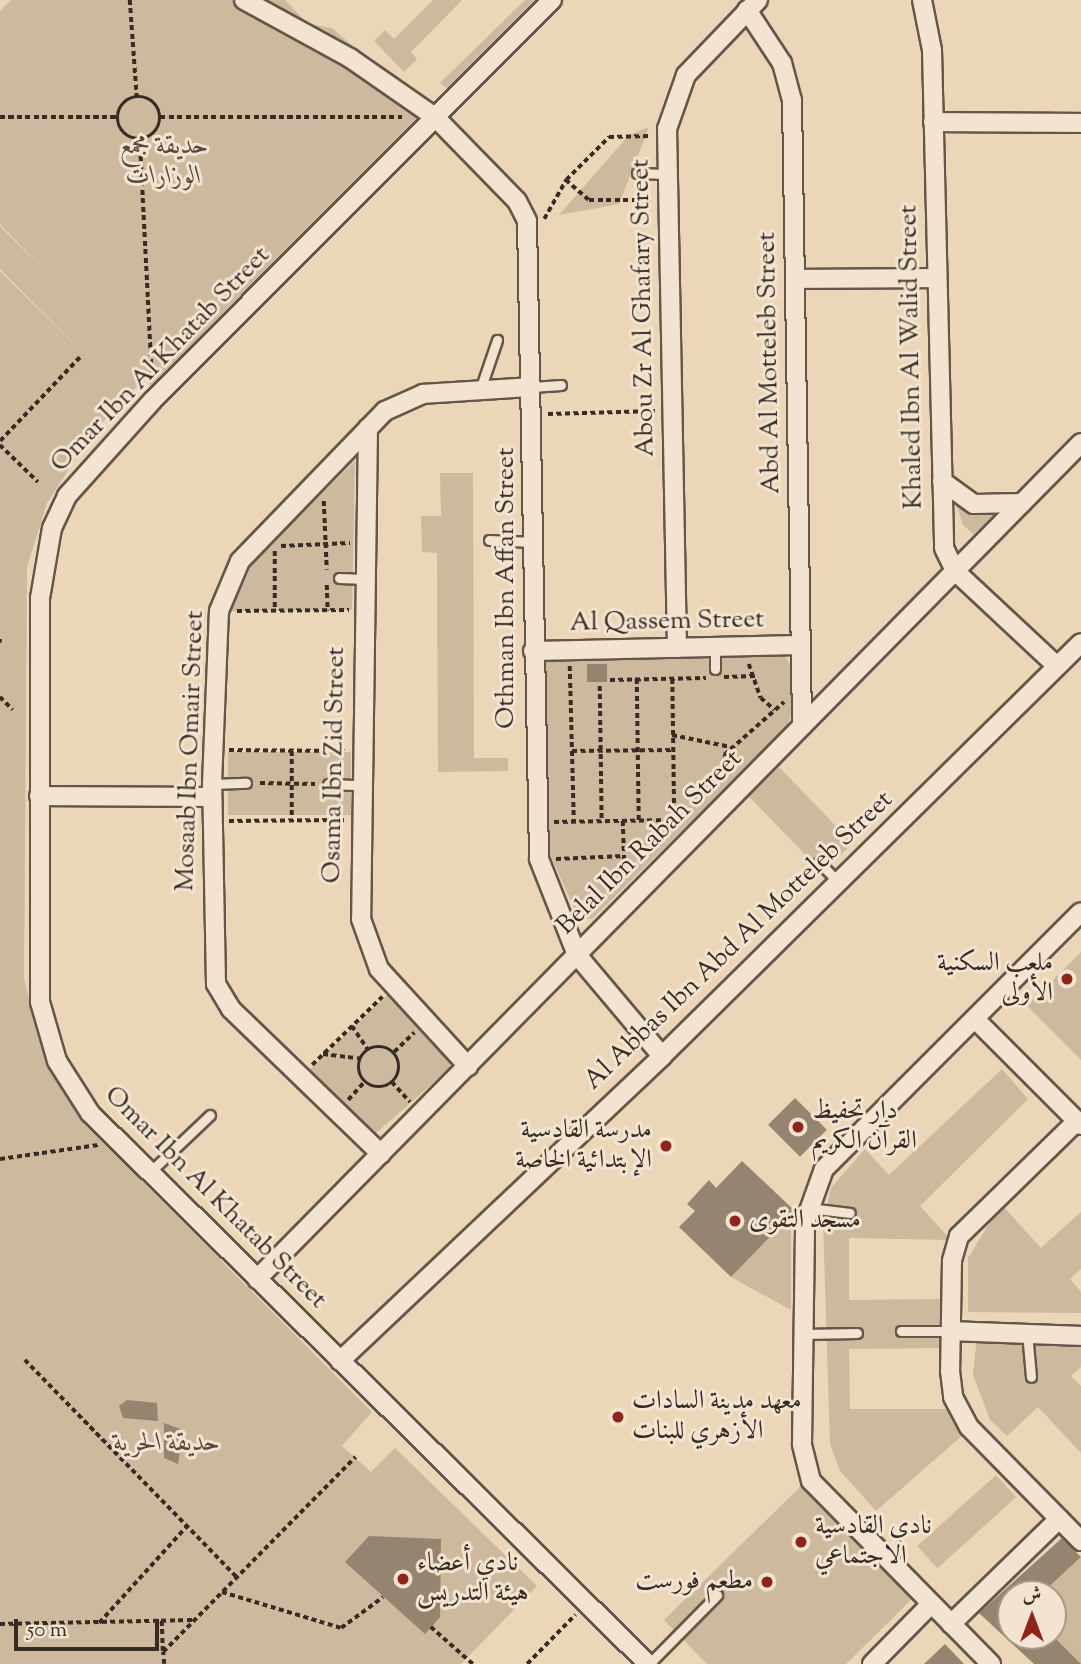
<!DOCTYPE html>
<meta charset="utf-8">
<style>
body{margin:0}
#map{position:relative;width:1081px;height:1664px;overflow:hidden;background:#ebd6b7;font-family:"Sorts Mill Goudy",Amiri,serif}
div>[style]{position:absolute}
.green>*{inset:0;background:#ccb99e;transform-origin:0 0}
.building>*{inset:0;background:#958470;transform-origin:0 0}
.path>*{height:3.5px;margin-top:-1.75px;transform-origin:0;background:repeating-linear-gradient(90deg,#372c24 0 5px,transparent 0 8.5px)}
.path>.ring{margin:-1.75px;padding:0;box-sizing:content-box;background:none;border:3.5px solid #372c24;border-radius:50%}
.roads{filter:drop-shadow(2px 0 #645649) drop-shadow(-2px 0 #645649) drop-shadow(0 2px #645649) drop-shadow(0 -2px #645649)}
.service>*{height:9px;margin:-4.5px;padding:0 4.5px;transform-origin:4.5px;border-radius:4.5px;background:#f2e4d0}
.minor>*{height:18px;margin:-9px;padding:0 9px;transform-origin:9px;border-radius:9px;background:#f2e4d0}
.dots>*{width:19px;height:19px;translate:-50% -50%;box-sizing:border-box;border:4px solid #f2e4d0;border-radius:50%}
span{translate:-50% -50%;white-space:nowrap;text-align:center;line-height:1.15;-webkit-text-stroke:6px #f2e4d0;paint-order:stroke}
.park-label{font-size:26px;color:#55483c;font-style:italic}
.street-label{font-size:26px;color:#372c24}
.poi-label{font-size:26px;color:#372c24}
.right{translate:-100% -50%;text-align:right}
.left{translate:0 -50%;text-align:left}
.north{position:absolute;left:997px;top:1580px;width:70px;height:70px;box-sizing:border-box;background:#f2e4d0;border:2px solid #a79a8b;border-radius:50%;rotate:0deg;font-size:19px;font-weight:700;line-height:28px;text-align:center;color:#372c24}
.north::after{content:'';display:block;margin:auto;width:24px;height:32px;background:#8f2418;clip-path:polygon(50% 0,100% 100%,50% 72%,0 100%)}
.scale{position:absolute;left:14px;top:1619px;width:145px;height:32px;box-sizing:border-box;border:4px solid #372c24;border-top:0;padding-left:9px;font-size:21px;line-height:24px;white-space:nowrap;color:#372c24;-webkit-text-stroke:5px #f2e4d0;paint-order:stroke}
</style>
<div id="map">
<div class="green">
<div style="clip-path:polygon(11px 0,285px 0,308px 24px,332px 28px,435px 117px,153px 400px,148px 376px,126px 397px,93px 432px,47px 503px,27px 567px,24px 979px,41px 1043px,104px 1143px,372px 1412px,342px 1446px,371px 1472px,395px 1448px,537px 1586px,461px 1664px,0 1664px,0 271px,100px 370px,0 269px,0 226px,47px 273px,0 224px,0 11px)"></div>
<div style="clip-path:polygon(433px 0,462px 0,411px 52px,417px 59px,404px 72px,374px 41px,385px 30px,394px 39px)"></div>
<div style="clip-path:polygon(525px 0,539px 0,449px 90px,440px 83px)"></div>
<div style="clip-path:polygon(649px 127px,619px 204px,559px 215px,629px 135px)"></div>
<div style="clip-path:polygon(355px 461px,352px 610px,231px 611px,252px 563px)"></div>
<div style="clip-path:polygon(440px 473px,473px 473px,474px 758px,508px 758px,508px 771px,438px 772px,437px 553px,422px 552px,421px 516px,441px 516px)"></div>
<div style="clip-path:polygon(955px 500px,1002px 511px,973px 534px,963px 525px)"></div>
<div style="clip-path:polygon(780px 648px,795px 673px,796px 705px,786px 728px,592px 919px,578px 917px,548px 850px,544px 654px)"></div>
<div style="left:228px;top:752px;width:123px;height:63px"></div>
<div style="left:779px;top:767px;width:106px;height:42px;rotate:46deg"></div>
<div style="clip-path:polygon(1081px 952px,1081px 1060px,1027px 1006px)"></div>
<div style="clip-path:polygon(388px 994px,449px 1058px,450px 1068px,375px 1134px,310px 1069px)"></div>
<div style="clip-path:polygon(1002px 1069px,1028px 1099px,920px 1206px,951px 1240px,849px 1238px,849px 1300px,942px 1299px,943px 1348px,849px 1349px,850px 1409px,954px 1409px,964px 1434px,876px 1511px,840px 1471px,830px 1444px,823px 1221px,831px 1188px,865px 1149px,889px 1175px)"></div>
<div style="clip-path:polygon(1001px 1204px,1041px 1248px,1081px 1212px,1081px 1269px,1070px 1279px,1081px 1292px,1081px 1313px,968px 1312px,968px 1258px)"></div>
<div style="clip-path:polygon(791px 1215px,791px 1310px,731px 1277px)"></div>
<div style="clip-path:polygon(977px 1335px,1081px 1339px,1081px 1367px,1071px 1376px,1081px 1386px,1081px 1453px,1038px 1407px,1007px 1436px,990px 1420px,973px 1375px)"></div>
<div style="left:996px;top:1475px;width:30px;height:106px;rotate:48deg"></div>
<div style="clip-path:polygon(802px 1485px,913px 1598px,846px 1664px,707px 1664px,664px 1620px)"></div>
<div style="clip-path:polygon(1081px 1557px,1081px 1664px,1053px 1636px,1053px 1594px,1041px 1594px)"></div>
</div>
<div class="building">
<div style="left:607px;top:664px;width:18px;height:20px;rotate:90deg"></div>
<div style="left:795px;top:1098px;width:45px;height:38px;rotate:45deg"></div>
<div style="clip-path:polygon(742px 1161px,795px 1211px,731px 1277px,679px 1227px,695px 1211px,687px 1204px,709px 1180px,716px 1188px)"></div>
<div style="clip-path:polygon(127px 1400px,157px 1403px,158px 1421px,123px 1418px,119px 1406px)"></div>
<div style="clip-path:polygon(164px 1423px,183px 1430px,178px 1464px,164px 1458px)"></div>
<div style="clip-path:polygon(369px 1536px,441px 1539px,440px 1617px,425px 1634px,345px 1562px)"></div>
<div style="clip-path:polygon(1062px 1538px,1081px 1557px,1041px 1594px,1011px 1594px,1011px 1636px,1053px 1636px,1081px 1664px,1034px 1664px,979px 1613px)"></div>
<div style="clip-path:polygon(945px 1644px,964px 1664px,924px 1664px)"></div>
</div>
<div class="path">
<div style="left:130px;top:0;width:97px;rotate:85.9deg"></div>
<div class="ring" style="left:118px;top:97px;width:38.5px;height:38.5px"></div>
<div style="left:0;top:117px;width:118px"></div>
<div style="left:160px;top:117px;width:242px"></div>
<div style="left:140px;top:139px;width:235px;rotate:87.1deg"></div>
<div style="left:566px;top:180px;width:30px;rotate:41deg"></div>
<div style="left:589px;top:200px;width:62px"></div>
<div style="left:544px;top:219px;width:45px;rotate:-60.6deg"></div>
<div style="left:566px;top:180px;width:61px;rotate:-45deg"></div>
<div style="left:609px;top:137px;width:41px;rotate:-1.4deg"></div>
<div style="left:548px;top:414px;width:108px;rotate:-1.6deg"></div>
<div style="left:0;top:441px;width:119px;rotate:-46.4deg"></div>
<div style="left:0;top:445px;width:53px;rotate:44.2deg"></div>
<div style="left:324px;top:501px;width:69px;rotate:87.5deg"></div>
<div style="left:281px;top:546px;width:69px;rotate:-2.5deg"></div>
<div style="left:275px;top:551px;width:59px;rotate:90deg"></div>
<div style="left:327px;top:585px;width:26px;rotate:88deg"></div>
<div style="left:237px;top:611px;width:112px;rotate:-0.5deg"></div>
<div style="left:0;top:639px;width:4px;rotate:90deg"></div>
<div style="left:749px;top:664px;width:36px;rotate:71deg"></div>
<div style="left:761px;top:698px;width:18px;rotate:41deg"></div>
<div style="left:570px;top:666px;width:156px;rotate:88.5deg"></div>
<div style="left:724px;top:677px;width:31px;rotate:-2deg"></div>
<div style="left:637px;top:679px;width:142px;rotate:89.2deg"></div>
<div style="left:610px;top:680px;width:96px;rotate:-1.2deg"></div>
<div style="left:600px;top:686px;width:136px;rotate:89.2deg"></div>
<div style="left:0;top:697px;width:18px;rotate:45deg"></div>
<div style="left:672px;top:735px;width:60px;rotate:11.5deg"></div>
<div style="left:229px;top:750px;width:119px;rotate:0.5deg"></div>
<div style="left:292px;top:751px;width:69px;rotate:90deg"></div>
<div style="left:572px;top:751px;width:101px;rotate:-0.6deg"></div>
<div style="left:732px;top:772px;width:19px;rotate:-115deg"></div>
<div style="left:724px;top:755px;width:80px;rotate:-41.5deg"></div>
<div style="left:260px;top:783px;width:55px;rotate:1deg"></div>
<div style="left:229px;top:821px;width:115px;rotate:-0.5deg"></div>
<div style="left:623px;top:821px;width:58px;rotate:88deg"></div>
<div style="left:554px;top:822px;width:120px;rotate:-1deg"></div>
<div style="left:674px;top:820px;width:142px;rotate:-90.8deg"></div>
<div style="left:556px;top:859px;width:68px;rotate:-2.5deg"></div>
<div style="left:352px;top:1026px;width:29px;rotate:56deg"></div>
<div class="ring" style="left:359px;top:1047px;width:36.5px;height:36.5px"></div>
<div style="left:394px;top:1052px;width:28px;rotate:-44deg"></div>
<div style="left:323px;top:1054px;width:38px;rotate:7deg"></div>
<div style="left:312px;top:1065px;width:98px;rotate:-44.2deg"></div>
<div style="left:392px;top:1082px;width:27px;rotate:48deg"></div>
<div style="left:348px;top:1100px;width:25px;rotate:-48deg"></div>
<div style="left:0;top:1159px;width:99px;rotate:-8.1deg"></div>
<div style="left:25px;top:1360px;width:303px;rotate:45.7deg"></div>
<div style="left:222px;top:1592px;width:124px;rotate:16.8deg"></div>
<div style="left:341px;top:1628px;width:52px;rotate:-36.4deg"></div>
<div style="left:162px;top:1621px;width:31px;rotate:88deg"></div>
<div style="left:99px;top:1623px;width:131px;rotate:-47.8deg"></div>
<div style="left:0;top:1624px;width:194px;rotate:-1.2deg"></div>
<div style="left:431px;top:1627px;width:56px;rotate:41.4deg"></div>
<div style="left:164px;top:1664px;width:12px;rotate:-95deg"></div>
<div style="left:163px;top:1652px;width:274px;rotate:-45.4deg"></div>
<div style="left:527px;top:1664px;width:69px;rotate:-45.6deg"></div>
</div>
<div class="roads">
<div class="service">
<div style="left:637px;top:173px;width:30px;rotate:2deg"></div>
<div style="left:532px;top:387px;width:29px;rotate:-4deg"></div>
<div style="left:480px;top:390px;width:53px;rotate:-71.2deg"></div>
<div style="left:489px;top:540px;width:44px;rotate:2.6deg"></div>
<div style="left:339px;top:578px;width:26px;rotate:2deg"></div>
<div style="left:715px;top:647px;width:22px;rotate:90deg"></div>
<div style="left:212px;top:784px;width:34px;rotate:-2deg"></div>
<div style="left:328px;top:784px;width:33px;rotate:2deg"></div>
<div style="left:819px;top:862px;width:28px;rotate:46deg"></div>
<div style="left:149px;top:1173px;width:84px;rotate:-43.6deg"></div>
<div style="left:809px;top:1208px;width:41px;rotate:7deg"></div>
<div style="left:901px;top:1331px;width:50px"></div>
<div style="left:1027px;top:1332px;width:45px;rotate:84.9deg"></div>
<div style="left:803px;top:1334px;width:54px;rotate:-1.1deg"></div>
<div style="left:649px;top:1664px;width:97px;rotate:-45.4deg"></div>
</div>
<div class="minor">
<div style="left:244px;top:0;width:121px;rotate:28.7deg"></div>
<div style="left:350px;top:58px;width:103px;rotate:34.8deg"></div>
<div style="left:435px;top:117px;width:117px;rotate:45.7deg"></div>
<div style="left:517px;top:201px;width:22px;rotate:63deg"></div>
<div style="left:527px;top:221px;width:638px;rotate:88.92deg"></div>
<div style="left:539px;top:859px;width:103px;rotate:68.4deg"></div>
<div style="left:577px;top:955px;width:132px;rotate:49.9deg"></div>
<div style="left:552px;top:0;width:565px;rotate:134.93deg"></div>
<div style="left:153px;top:400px;width:129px;rotate:131.9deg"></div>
<div style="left:67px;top:496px;width:35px;rotate:115deg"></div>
<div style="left:52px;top:528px;width:71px;rotate:99.7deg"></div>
<div style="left:40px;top:598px;width:404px;rotate:90deg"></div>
<div style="left:40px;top:1002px;width:61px;rotate:73.9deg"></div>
<div style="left:57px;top:1061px;width:62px;rotate:57.6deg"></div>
<div style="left:90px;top:1113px;width:784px;rotate:44.64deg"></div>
<div style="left:922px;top:0;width:51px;rotate:78.7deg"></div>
<div style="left:932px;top:50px;width:498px;rotate:88.6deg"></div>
<div style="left:944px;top:548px;width:25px;rotate:64deg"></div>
<div style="left:955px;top:571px;width:139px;rotate:43deg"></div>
<div style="left:747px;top:10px;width:64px;rotate:56.6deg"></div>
<div style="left:782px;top:63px;width:38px;rotate:75deg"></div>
<div style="left:792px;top:100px;width:626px;rotate:89.08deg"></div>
<div style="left:933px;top:122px;width:148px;rotate:0.4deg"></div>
<div style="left:795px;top:279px;width:142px;rotate:-0.4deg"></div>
<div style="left:368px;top:428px;width:491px;rotate:90.8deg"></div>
<div style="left:361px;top:919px;width:53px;rotate:70.2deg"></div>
<div style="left:379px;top:969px;width:132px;rotate:47.5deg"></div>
<div style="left:942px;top:481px;width:39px;rotate:36deg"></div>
<div style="left:974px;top:504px;width:48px;rotate:-1.2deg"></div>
<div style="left:677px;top:648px;width:519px;rotate:-91.1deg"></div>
<div style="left:667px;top:129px;width:57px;rotate:-70.6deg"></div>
<div style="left:686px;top:75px;width:104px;rotate:-46.2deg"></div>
<div style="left:533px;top:651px;width:268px;rotate:-1.3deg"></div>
<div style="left:39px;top:796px;width:173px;rotate:0.3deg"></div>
<div style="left:975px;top:1019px;width:150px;rotate:45deg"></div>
<div style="left:1077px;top:1121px;width:165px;rotate:135.7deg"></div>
<div style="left:959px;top:1236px;width:26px;rotate:106deg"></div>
<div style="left:952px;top:1261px;width:110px;rotate:91deg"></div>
<div style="left:950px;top:1371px;width:26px;rotate:83deg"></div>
<div style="left:953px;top:1397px;width:34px;rotate:62deg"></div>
<div style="left:969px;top:1427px;width:160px;rotate:45.5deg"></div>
<div style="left:381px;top:1154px;width:209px;rotate:-136deg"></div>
<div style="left:231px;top:1009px;width:29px;rotate:-121deg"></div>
<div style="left:216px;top:984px;width:200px;rotate:-91.1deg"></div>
<div style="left:212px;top:784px;width:173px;rotate:-87.7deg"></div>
<div style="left:219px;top:611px;width:54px;rotate:-67.2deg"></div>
<div style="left:240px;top:561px;width:209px;rotate:-46deg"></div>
<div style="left:385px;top:411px;width:42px;rotate:-24.1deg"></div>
<div style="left:423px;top:394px;width:109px;rotate:-3.7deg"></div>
<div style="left:257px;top:1279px;width:1174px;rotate:-45.41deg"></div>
<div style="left:951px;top:1331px;width:130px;rotate:2.2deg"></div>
<div style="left:340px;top:1361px;width:444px;rotate:-43.4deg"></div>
<div style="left:662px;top:1056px;width:588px;rotate:-44.59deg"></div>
<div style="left:951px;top:1624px;width:151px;rotate:-44.2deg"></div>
<div style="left:872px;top:1664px;width:84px;rotate:-45.5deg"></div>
<div style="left:991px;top:1664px;width:257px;rotate:-134.5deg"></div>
<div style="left:811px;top:1481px;width:38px;rotate:-104deg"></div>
<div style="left:802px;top:1444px;width:222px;rotate:-89.2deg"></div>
<div style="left:805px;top:1222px;width:56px;rotate:-70.3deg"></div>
<div style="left:824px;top:1169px;width:363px;rotate:-45deg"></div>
</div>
</div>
<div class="dots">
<div style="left:1067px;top:979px;background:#8f2418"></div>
<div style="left:798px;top:1127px;background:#8f2418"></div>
<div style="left:666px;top:1146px;background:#8f2418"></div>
<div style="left:735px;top:1221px;background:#8f2418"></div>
<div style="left:618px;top:1417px;background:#8f2418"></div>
<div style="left:801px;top:1542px;background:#8f2418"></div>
<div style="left:403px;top:1579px;background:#8f2418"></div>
<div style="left:767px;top:1582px;background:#8f2418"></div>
</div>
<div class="park-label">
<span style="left:164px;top:162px">حديقة مجمع<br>الوزارات</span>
<span style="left:167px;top:1444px">حديقة الحرية</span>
</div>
<div class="street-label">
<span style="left:644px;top:308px;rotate:-91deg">Abou Zr Al Ghafary Street</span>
<span style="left:912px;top:357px;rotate:-91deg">Khaled Ibn Al Walid Street</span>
<span style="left:161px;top:360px;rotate:-46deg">Omar Ibn Al Khatab Street</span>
<span style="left:770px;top:363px;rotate:-91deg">Abd Al Motteleb Street</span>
<span style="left:507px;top:588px;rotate:-90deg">Othman Ibn Affan Street</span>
<span style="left:667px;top:622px;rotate:-1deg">Al Qassem Street</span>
<span style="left:191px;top:751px;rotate:-88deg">Mosaab Ibn Omair Street</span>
<span style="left:335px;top:765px;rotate:-89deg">Osama Ibn Zid Street</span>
<span style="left:650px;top:843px;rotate:-45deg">Belal Ibn Rabah Street</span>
<span style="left:739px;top:941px;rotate:-44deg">Al Abbas Ibn Abd Al Motteleb Street</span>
<span style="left:215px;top:1198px;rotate:45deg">Omar Ibn Al Khatab Street</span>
</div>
<div class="poi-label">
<span class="right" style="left:1053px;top:979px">ملعب السكنية<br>الأولى</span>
<span class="left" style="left:812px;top:1127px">دار تحفيظ<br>القرآن الكريم</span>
<span class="right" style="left:652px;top:1146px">مدرسة القادسية<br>الإبتدائية الخاصة</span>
<span class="left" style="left:749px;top:1221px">مسجد التقوى</span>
<span class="left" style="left:632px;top:1417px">معهد مدينة السادات<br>الأزهري للبنات</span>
<span class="left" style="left:815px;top:1542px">نادي القادسية<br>الاجتماعي</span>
<span class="left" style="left:417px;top:1579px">نادي أعضاء<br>هيئة التدريس</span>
<span class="right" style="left:753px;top:1582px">مطعم فورست</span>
</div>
<div class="north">ش</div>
<div class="scale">50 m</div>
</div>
